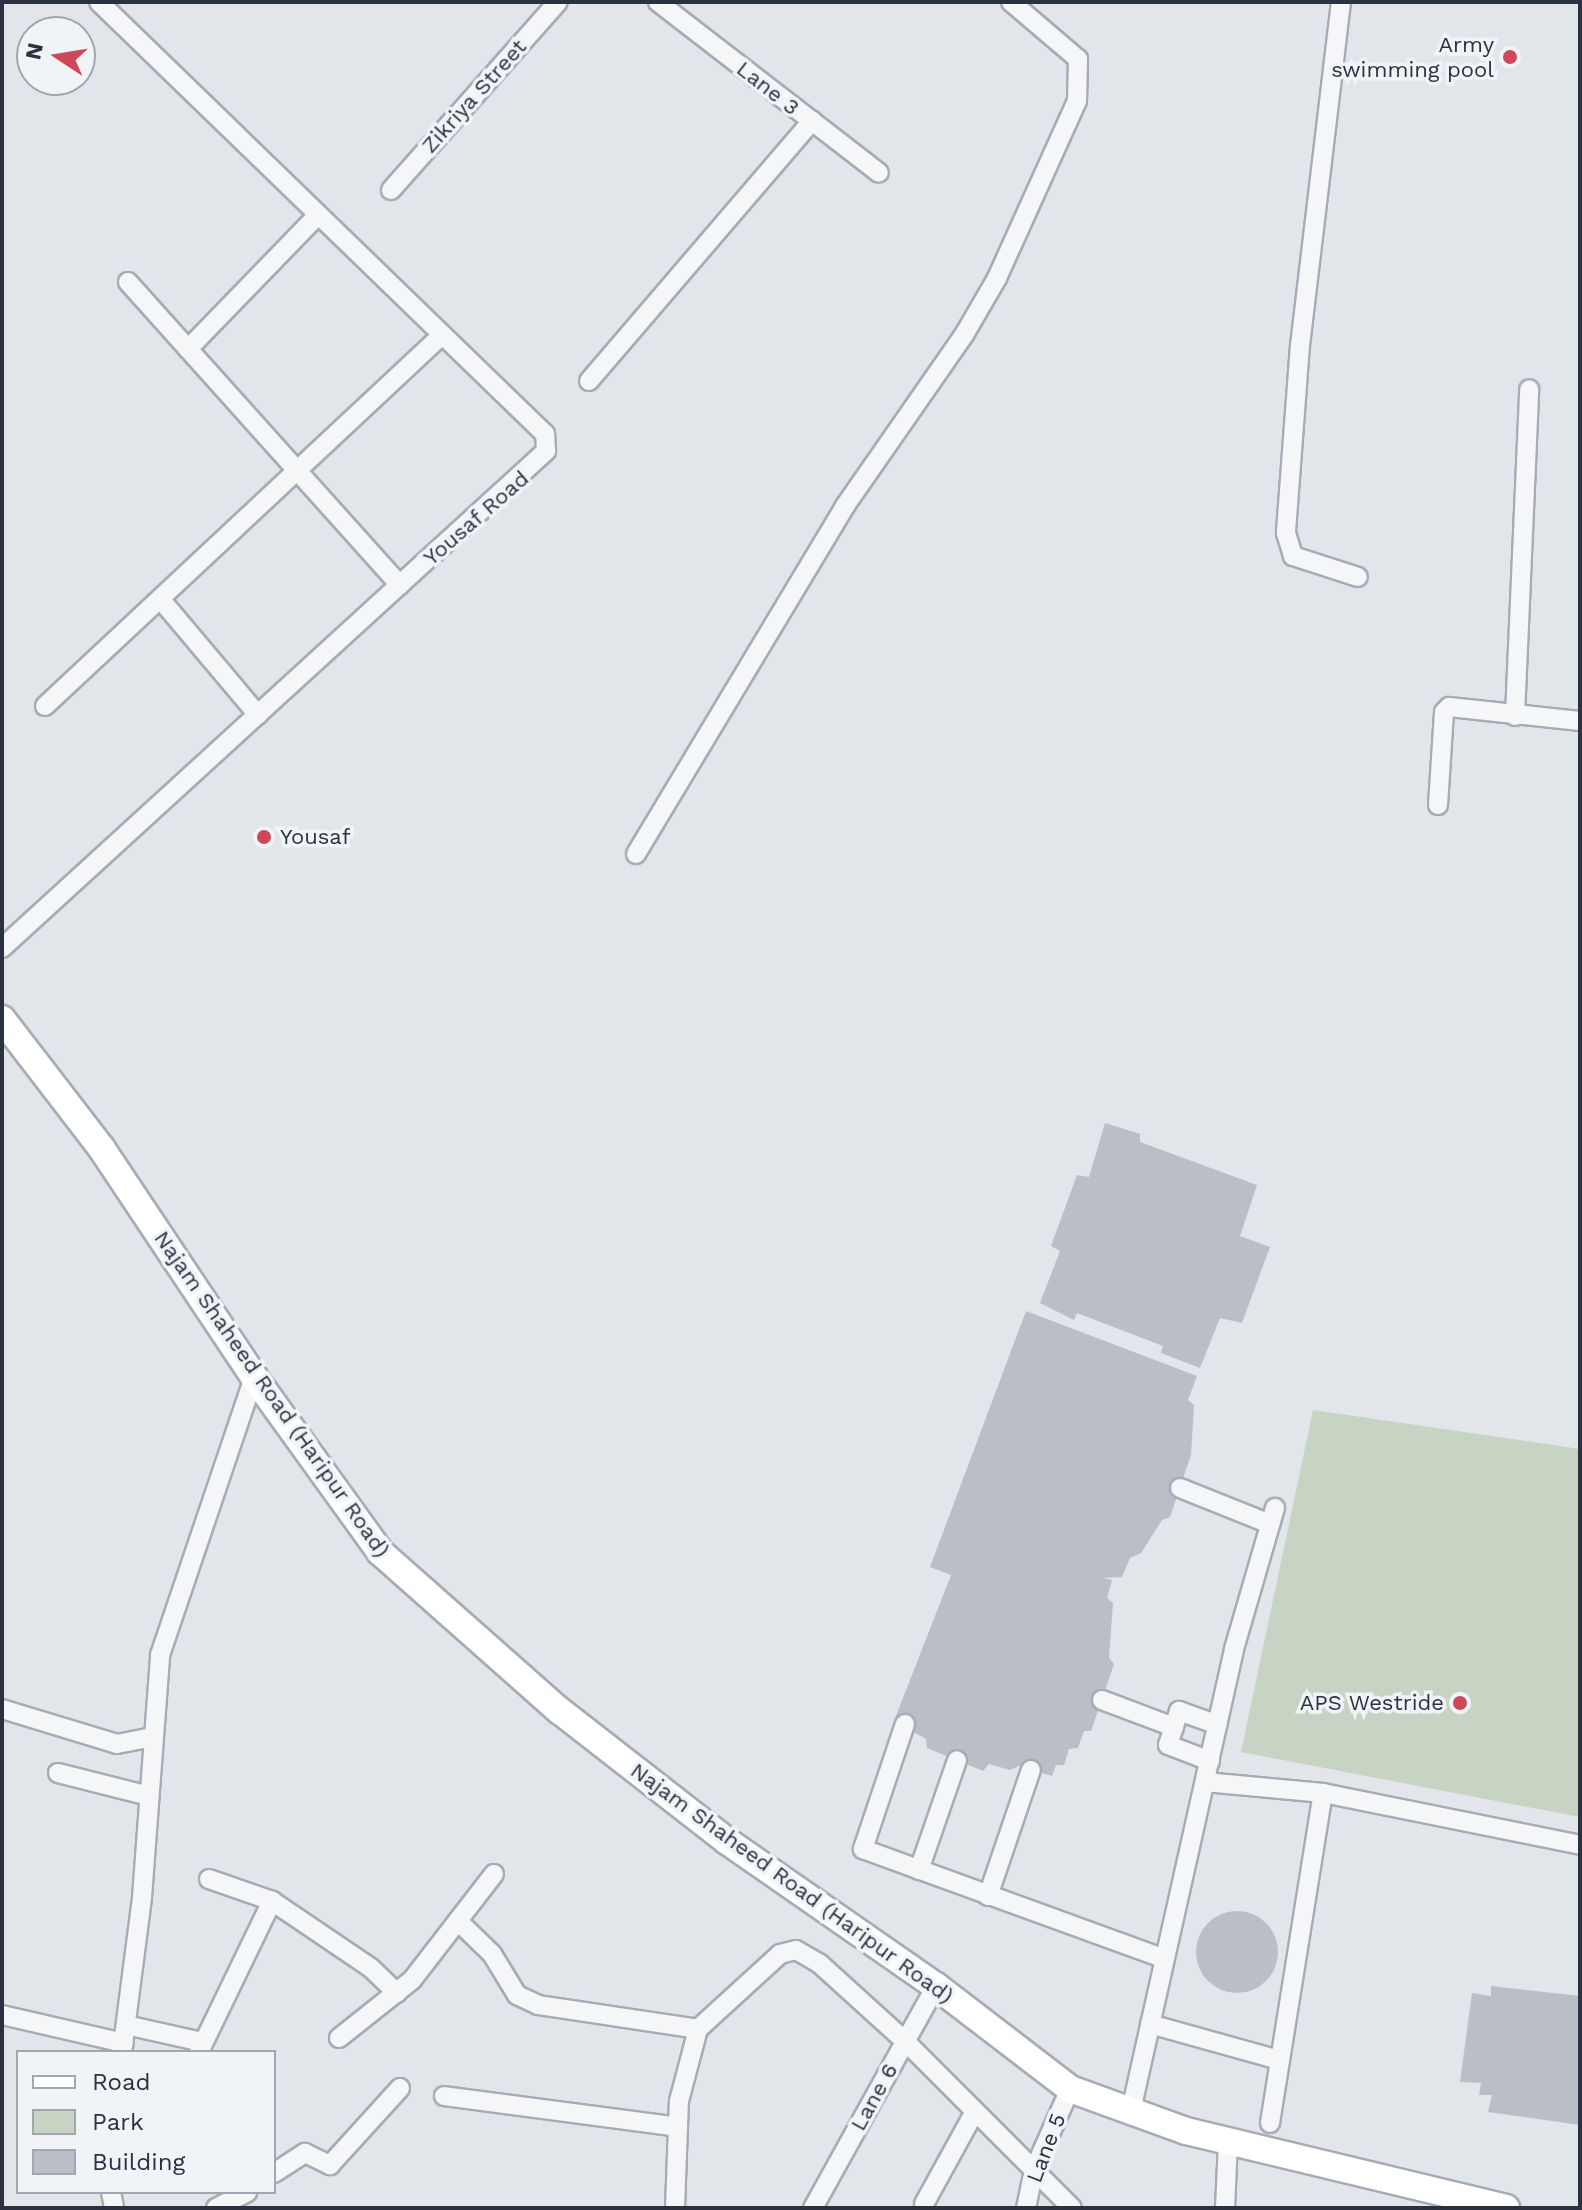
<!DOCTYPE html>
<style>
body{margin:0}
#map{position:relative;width:1582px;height:2210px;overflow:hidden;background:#e2e5ea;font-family:"Work Sans",sans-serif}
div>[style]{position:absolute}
.green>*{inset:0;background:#c7d4c3}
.building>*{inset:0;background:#b9bec7}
.round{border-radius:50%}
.roads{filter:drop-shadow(2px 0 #a7acb4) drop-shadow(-2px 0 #a7acb4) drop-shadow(0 2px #a7acb4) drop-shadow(0 -2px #a7acb4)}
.minor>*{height:18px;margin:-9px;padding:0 9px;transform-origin:9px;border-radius:9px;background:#f5f6f8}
.secondary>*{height:26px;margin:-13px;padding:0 13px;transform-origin:13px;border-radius:13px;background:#fff}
.dots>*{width:22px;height:22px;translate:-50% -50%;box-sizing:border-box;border:4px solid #f1f4f7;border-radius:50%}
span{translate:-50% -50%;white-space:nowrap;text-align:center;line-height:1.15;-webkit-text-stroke:7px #f1f4f7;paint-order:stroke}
.poi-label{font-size:22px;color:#2a3242}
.right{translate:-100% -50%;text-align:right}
.left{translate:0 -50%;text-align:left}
.street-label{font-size:22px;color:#2a3242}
.frame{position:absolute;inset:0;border:4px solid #2a3242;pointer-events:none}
.legend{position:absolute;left:16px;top:2050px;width:260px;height:144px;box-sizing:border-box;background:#f1f4f7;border:2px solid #a1a6af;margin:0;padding:10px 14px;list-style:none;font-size:24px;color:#2a3242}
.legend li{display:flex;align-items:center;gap:16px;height:40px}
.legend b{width:40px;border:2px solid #a1a6af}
.north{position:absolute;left:16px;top:16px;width:80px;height:80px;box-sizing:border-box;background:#f1f4f7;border:2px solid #a1a6af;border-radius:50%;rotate:282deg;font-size:22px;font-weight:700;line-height:32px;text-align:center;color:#2a3242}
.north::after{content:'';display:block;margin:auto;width:28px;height:36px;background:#ce4857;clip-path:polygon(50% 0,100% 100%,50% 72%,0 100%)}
</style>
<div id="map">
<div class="green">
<div style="clip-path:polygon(1313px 1410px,1580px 1449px,1580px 1817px,1241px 1752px)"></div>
</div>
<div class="building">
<div style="clip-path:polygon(1105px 1123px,1140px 1134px,1140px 1142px,1257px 1185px,1240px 1236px,1270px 1247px,1242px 1323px,1220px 1318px,1200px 1368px,1161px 1353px,1163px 1346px,1077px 1313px,1074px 1320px,1040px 1303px,1060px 1251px,1051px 1246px,1077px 1175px,1089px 1177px)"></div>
<div style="clip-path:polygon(1026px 1311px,1197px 1376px,1188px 1400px,1194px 1405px,1191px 1455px,1170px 1517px,1162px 1520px,1141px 1553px,1130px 1558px,1122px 1577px,1103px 1578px,1112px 1580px,1107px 1598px,1113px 1603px,1109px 1658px,1114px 1664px,1091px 1731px,1084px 1731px,1078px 1748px,1069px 1749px,1064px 1765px,1056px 1765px,1052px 1776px,1019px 1766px,1010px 1770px,989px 1764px,983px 1771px,927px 1748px,926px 1739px,894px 1721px,951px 1575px,930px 1567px)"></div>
<div class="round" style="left:1196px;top:1911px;width:82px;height:82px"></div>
<div style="clip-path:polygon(1491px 1986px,1580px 1996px,1580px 2125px,1488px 2112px,1492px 2095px,1479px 2095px,1481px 2083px,1460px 2082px,1472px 1993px,1491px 1996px)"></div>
</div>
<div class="roads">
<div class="minor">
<div style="left:658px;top:2px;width:279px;rotate:37.7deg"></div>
<div style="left:1341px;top:2px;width:345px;rotate:96.8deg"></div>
<div style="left:1300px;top:345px;width:189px;rotate:94.3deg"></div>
<div style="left:1286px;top:533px;width:24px;rotate:73deg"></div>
<div style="left:1293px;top:556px;width:68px;rotate:17.9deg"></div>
<div style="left:391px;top:190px;width:251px;rotate:-48.4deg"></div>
<div style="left:128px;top:282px;width:407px;rotate:48.1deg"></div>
<div style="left:188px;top:349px;width:187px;rotate:-45.9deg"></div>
<div style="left:589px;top:381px;width:343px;rotate:-49.4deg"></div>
<div style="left:162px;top:601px;width:149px;rotate:49.9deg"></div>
<div style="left:45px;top:706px;width:543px;rotate:-43.06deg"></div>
<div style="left:1515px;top:716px;width:327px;rotate:-87.5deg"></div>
<div style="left:1438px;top:805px;width:93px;rotate:-86.3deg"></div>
<div style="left:1444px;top:712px;width:7px;rotate:-45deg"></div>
<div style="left:1449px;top:707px;width:132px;rotate:6.1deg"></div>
<div style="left:636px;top:854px;width:406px;rotate:-59deg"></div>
<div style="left:845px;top:506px;width:208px;rotate:-55.2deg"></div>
<div style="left:964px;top:335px;width:66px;rotate:-59.9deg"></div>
<div style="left:997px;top:278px;width:194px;rotate:-65.7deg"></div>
<div style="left:1077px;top:101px;width:42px;rotate:-88.6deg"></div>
<div style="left:1078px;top:59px;width:88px;rotate:-139.6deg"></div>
<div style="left:2px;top:948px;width:737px;rotate:-42.41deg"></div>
<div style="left:546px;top:451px;width:17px;rotate:-93deg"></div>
<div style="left:545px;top:434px;width:621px;rotate:-135.91deg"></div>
<div style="left:1180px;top:1488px;width:97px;rotate:21.8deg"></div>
<div style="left:1102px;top:1700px;width:77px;rotate:20.6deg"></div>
<div style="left:2px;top:1709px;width:120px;rotate:16.9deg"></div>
<div style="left:117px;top:1744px;width:37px;rotate:-11deg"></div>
<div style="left:905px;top:1724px;width:132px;rotate:108.6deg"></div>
<div style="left:863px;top:1849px;width:321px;rotate:20deg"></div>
<div style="left:1210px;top:1761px;width:45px;rotate:-159.1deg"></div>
<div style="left:1168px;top:1745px;width:36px;rotate:-72deg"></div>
<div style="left:1179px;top:1711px;width:41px;rotate:19.7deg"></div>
<div style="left:58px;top:1773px;width:94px;rotate:14.2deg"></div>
<div style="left:1205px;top:1782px;width:119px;rotate:5.3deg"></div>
<div style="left:1323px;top:1793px;width:262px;rotate:11.4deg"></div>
<div style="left:919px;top:1870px;width:116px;rotate:-70.9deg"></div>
<div style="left:209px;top:1879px;width:67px;rotate:19.2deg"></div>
<div style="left:272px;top:1901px;width:120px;rotate:34.1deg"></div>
<div style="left:371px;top:1968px;width:36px;rotate:44deg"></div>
<div style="left:988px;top:1896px;width:133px;rotate:-71.2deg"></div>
<div style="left:458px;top:1921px;width:47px;rotate:44.1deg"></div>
<div style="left:492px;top:1954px;width:48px;rotate:58.6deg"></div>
<div style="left:517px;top:1995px;width:23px;rotate:25deg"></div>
<div style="left:538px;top:2005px;width:162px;rotate:8.5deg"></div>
<div style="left:2px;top:2015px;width:125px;rotate:12.9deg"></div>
<div style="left:1150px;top:2024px;width:134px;rotate:15.6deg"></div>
<div style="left:126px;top:2025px;width:78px;rotate:12.6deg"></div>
<div style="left:339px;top:2038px;width:93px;rotate:-38.5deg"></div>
<div style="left:412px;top:1980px;width:134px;rotate:-52.3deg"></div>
<div style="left:122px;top:2052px;width:156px;rotate:-82.6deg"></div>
<div style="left:142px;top:1897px;width:243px;rotate:-85.7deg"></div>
<div style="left:160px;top:1655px;width:293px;rotate:-71.3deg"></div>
<div style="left:199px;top:2052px;width:168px;rotate:-64.2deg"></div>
<div style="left:444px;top:2096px;width:236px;rotate:7.5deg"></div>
<div style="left:1130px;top:2115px;width:477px;rotate:-77.4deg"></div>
<div style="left:1234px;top:1649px;width:147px;rotate:-73.8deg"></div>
<div style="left:1270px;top:2123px;width:334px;rotate:-80.9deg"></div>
<div style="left:274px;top:2173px;width:37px;rotate:-33deg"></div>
<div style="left:305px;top:2153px;width:28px;rotate:26deg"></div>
<div style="left:330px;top:2165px;width:104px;rotate:-47.7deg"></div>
<div style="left:111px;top:2192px;width:16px;rotate:79deg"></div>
<div style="left:924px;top:2204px;width:104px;rotate:-61.2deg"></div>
<div style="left:216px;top:2208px;width:35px;rotate:-27deg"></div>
<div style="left:675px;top:2208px;width:107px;rotate:-87.9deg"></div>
<div style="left:679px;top:2101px;width:74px;rotate:-75.2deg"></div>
<div style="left:698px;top:2029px;width:111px;rotate:-42.4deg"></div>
<div style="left:780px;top:1954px;width:16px;rotate:-14deg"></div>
<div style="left:796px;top:1950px;width:28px;rotate:30deg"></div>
<div style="left:820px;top:1964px;width:115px;rotate:42.2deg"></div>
<div style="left:905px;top:2041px;width:236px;rotate:45deg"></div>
<div style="left:813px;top:2208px;width:254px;rotate:-61deg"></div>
<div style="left:1026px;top:2208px;width:39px;rotate:-78deg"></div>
<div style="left:1034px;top:2170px;width:89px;rotate:-66deg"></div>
<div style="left:1225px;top:2208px;width:67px;rotate:-87.4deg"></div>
</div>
<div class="secondary">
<div style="left:2px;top:1019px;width:164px;rotate:52.4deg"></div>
<div style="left:102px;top:1149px;width:274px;rotate:56.3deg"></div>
<div style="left:254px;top:1377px;width:216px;rotate:54.2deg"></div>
<div style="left:380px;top:1552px;width:240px;rotate:41.5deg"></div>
<div style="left:560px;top:1711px;width:212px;rotate:37.9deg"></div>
<div style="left:727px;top:1841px;width:254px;rotate:34.8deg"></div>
<div style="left:936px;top:1986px;width:169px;rotate:37.5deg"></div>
<div style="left:1070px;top:2089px;width:123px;rotate:19.9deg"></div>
<div style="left:1186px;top:2131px;width:329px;rotate:13.5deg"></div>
</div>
</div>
<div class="dots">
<div style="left:1510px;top:57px;background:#ce4857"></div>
<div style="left:264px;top:837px;background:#ce4857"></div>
<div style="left:1460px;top:1703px;background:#ce4857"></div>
</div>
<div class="poi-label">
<span class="right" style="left:1494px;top:57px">Army<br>swimming pool</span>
<span class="left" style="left:280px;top:837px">Yousaf</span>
<span class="right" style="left:1444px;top:1703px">APS Westride</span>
</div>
<div class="street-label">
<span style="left:768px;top:88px;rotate:38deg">Lane 3</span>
<span style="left:474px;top:96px;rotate:-48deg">Zikriya Street</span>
<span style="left:476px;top:518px;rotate:-41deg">Yousaf Road</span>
<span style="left:272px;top:1394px;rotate:55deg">Najam Shaheed Road (Haripur Road)</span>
<span style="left:792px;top:1883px;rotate:36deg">Najam Shaheed Road (Haripur Road)</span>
<span style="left:874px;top:2097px;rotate:-61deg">Lane 6</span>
<span style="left:1046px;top:2148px;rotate:-69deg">Lane 5</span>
</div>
<div class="frame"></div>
<ul class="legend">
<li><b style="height:10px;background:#fff"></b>Road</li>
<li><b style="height:22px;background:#c7d4c3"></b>Park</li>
<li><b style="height:22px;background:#b9bec7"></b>Building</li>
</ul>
<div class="north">N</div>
</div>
